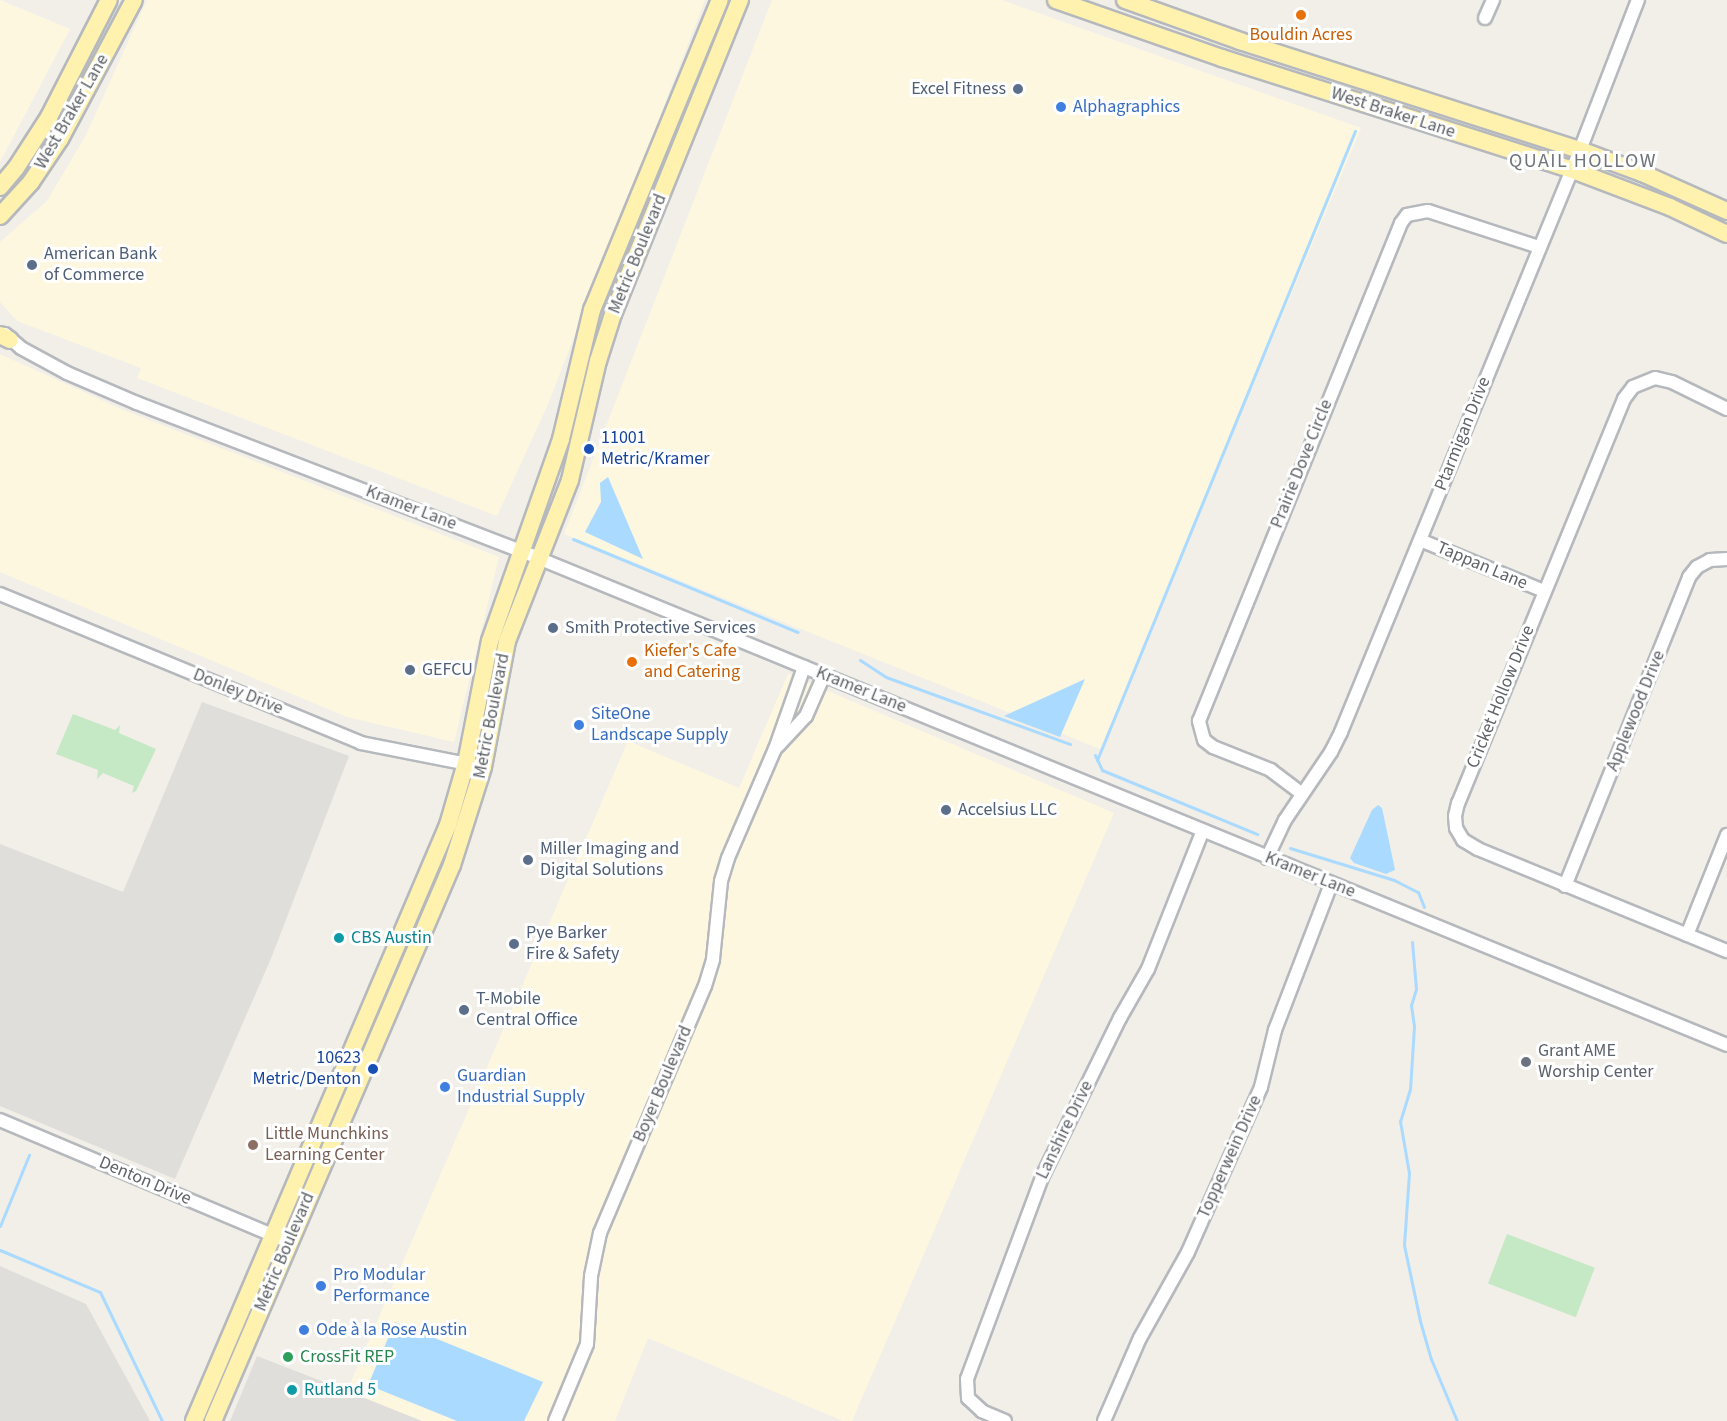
<!DOCTYPE html>
<meta charset="utf-8">
<style>
body{margin:0}
#map{position:relative;width:1727px;height:1421px;overflow:hidden;background:#f1efe8;font-family:"Source Sans 3",sans-serif}
div>[style]{position:absolute}
.commercial>*{inset:0;background:#fef7e0}
.industrial>*{inset:0;background:#e0deda}
.green>*{inset:0;background:#c5e8c5;transform-origin:0 0}
.water>*{inset:0;background:#aadaff}
.stream>*{height:3px;margin:-1.5px;padding:0 1.5px;transform-origin:1.5px;border-radius:1.5px;background:#aadaff}
.roads{filter:drop-shadow(2px 0 #b5b8bc) drop-shadow(-2px 0 #b5b8bc) drop-shadow(0 2px #b5b8bc) drop-shadow(0 -2px #b5b8bc)}
.minor>*{height:12px;margin:-6px;padding:0 6px;transform-origin:6px;border-radius:6px;background:#fff}
.major>*{height:16px;margin:-8px;padding:0 8px;transform-origin:8px;border-radius:8px;background:#fff2af}
.dots>*{width:16px;height:16px;translate:-50% -50%;box-sizing:border-box;border:3px solid #fff;border-radius:50%}
span{translate:-50% -50%;white-space:nowrap;text-align:center;line-height:1.15;-webkit-text-stroke:6px #fff;paint-order:stroke}
.food-label{font-size:18px;color:#c56008}
.left{translate:0 -50%;text-align:left}
.service-label{font-size:18px;color:#4e5e75}
.right{translate:-100% -50%;text-align:right}
.shop-label{font-size:18px;color:#366cbe}
.street-label{font-size:18px;color:#5f6368}
.transit-label{font-size:18px;color:#164399}
.culture-label{font-size:18px;color:#0d838f}
.worship-label{font-size:18px;color:#5b616d}
.education-label{font-size:18px;color:#785e54}
.leisure-label{font-size:18px;color:#27864d}
.neighbourhood-label{font-size:20px;color:#70757a;letter-spacing:1.5px}
</style>
<div id="map">
<div class="commercial">
<div style="clip-path:polygon(0 0,70px 29px,0 162px)"></div>
<div style="clip-path:polygon(147px 0,705px 0,548px 404px,497px 516px,137px 378px,141px 368px,17px 321px,0 302px,0 242px,47px 201px,86px 135px)"></div>
<div style="clip-path:polygon(772px 0,1002px 0,1361px 128px,1100px 749px,564px 534px)"></div>
<div style="clip-path:polygon(0 354px,121px 409px,499px 557px,454px 742px,347px 717px,0 572px)"></div>
<div style="clip-path:polygon(788px 674px,1114px 813px,852px 1421px,843px 1421px,648px 1338px,615px 1421px,422px 1421px,347px 1391px,628px 741px,739px 788px)"></div>
</div>
<div class="industrial">
<div style="clip-path:polygon(202px 702px,349px 756px,272px 956px,175px 1179px,0 1106px,0 844px,123px 892px)"></div>
<div style="clip-path:polygon(0 1266px,86px 1304px,150px 1421px,0 1421px)"></div>
<div style="clip-path:polygon(257px 1356px,347px 1391px,422px 1421px,230px 1421px)"></div>
</div>
<div class="green">
<div style="clip-path:polygon(73px 714px,115px 730px,120px 725px,119px 733px,156px 749px,136px 791px,132px 793px,134px 786px,103px 773px,97px 779px,98px 770px,56px 754px)"></div>
<div style="left:1507px;top:1234px;width:94px;height:53px;rotate:21deg"></div>
</div>
<div class="water">
<div style="clip-path:polygon(608px 477px,643px 559px,585px 532px,601px 502px,600px 483px)"></div>
<div style="clip-path:polygon(1085px 679px,1060px 737px,1004px 716px)"></div>
<div style="clip-path:polygon(1378px 805px,1382px 808px,1395px 870px,1386px 874px,1354px 863px,1350px 858px,1372px 810px)"></div>
<div style="clip-path:polygon(395px 1322px,543px 1382px,524px 1421px,457px 1421px,368px 1385px)"></div>
</div>
<div class="stream">
<div style="left:573px;top:539px;width:243px;rotate:22.5deg"></div>
<div style="left:860px;top:660px;width:31px;rotate:33deg"></div>
<div style="left:886px;top:677px;width:196px;rotate:20deg"></div>
<div style="left:1095px;top:755px;width:17px;rotate:65deg"></div>
<div style="left:1102px;top:770px;width:168px;rotate:22.4deg"></div>
<div style="left:1097px;top:760px;width:680px;rotate:-67.7deg"></div>
<div style="left:1290px;top:848px;width:109px;rotate:17.1deg"></div>
<div style="left:1394px;top:880px;width:27px;rotate:27deg"></div>
<div style="left:1418px;top:892px;width:16px;rotate:68deg"></div>
<div style="left:1412px;top:942px;width:47px;rotate:85.1deg"></div>
<div style="left:1416px;top:989px;width:17px;rotate:107deg"></div>
<div style="left:1411px;top:1005px;width:21px;rotate:82deg"></div>
<div style="left:1414px;top:1026px;width:63px;rotate:93.6deg"></div>
<div style="left:1410px;top:1089px;width:34px;rotate:107deg"></div>
<div style="left:1400px;top:1121px;width:53px;rotate:80.2deg"></div>
<div style="left:1409px;top:1173px;width:72px;rotate:94deg"></div>
<div style="left:1404px;top:1245px;width:78px;rotate:78.1deg"></div>
<div style="left:1420px;top:1321px;width:40px;rotate:74deg"></div>
<div style="left:1431px;top:1359px;width:67px;rotate:67.2deg"></div>
<div style="left:0;top:1226px;width:77px;rotate:-67.8deg"></div>
<div style="left:0;top:1250px;width:108px;rotate:22.8deg"></div>
<div style="left:100px;top:1292px;width:143px;rotate:64.3deg"></div>
</div>
<div class="roads">
<div class="minor">
<div style="left:1485px;top:18px;width:20px;rotate:-66deg"></div>
<div style="left:5px;top:334px;width:21px;rotate:41deg"></div>
<div style="left:21px;top:348px;width:52px;rotate:28.5deg"></div>
<div style="left:67px;top:373px;width:76px;rotate:23.2deg"></div>
<div style="left:137px;top:403px;width:430px;rotate:21.1deg"></div>
<div style="left:538px;top:558px;width:1285px;rotate:22.27deg"></div>
<div style="left:1727px;top:409px;width:61px;rotate:-153.9deg"></div>
<div style="left:1672px;top:382px;width:17px;rotate:-167deg"></div>
<div style="left:1655px;top:378px;width:24px;rotate:158deg"></div>
<div style="left:1633px;top:387px;width:15px;rotate:127deg"></div>
<div style="left:1624px;top:399px;width:437px;rotate:112.3deg"></div>
<div style="left:1458px;top:803px;width:13px;rotate:103deg"></div>
<div style="left:1455px;top:816px;width:12px;rotate:85deg"></div>
<div style="left:1456px;top:828px;width:14px;rotate:60deg"></div>
<div style="left:1463px;top:840px;width:17px;rotate:31deg"></div>
<div style="left:1478px;top:849px;width:269px;rotate:22.3deg"></div>
<div style="left:1420px;top:540px;width:134px;rotate:22.4deg"></div>
<div style="left:0;top:594px;width:391px;rotate:22.4deg"></div>
<div style="left:361px;top:743px;width:124px;rotate:11.1deg"></div>
<div style="left:778px;top:746px;width:41px;rotate:-47deg"></div>
<div style="left:806px;top:716px;width:45px;rotate:-66.3deg"></div>
<div style="left:1301px;top:793px;width:38px;rotate:-143deg"></div>
<div style="left:1271px;top:770px;width:62px;rotate:-158.4deg"></div>
<div style="left:1213px;top:747px;width:11px;rotate:-142deg"></div>
<div style="left:1204px;top:740px;width:20px;rotate:-105deg"></div>
<div style="left:1199px;top:721px;width:537px;rotate:-67.92deg"></div>
<div style="left:1401px;top:223px;width:10px;rotate:-53deg"></div>
<div style="left:1407px;top:215px;width:21px;rotate:-11deg"></div>
<div style="left:1428px;top:211px;width:117px;rotate:18deg"></div>
<div style="left:1267px;top:858px;width:42px;rotate:-64.7deg"></div>
<div style="left:1285px;top:820px;width:82px;rotate:-55.9deg"></div>
<div style="left:1331px;top:752px;width:22px;rotate:-63deg"></div>
<div style="left:1341px;top:732px;width:629px;rotate:-67.67deg"></div>
<div style="left:1580px;top:150px;width:161px;rotate:-68.9deg"></div>
<div style="left:1565px;top:886px;width:333px;rotate:-68.1deg"></div>
<div style="left:1689px;top:577px;width:13px;rotate:-51deg"></div>
<div style="left:1697px;top:567px;width:15px;rotate:-28deg"></div>
<div style="left:1710px;top:560px;width:17px;rotate:-3deg"></div>
<div style="left:1687px;top:935px;width:108px;rotate:-68.2deg"></div>
<div style="left:0;top:1120px;width:314px;rotate:22.9deg"></div>
<div style="left:555px;top:1421px;width:83px;rotate:-67.4deg"></div>
<div style="left:587px;top:1344px;width:68px;rotate:-86.6deg"></div>
<div style="left:591px;top:1276px;width:44px;rotate:-78.2deg"></div>
<div style="left:600px;top:1233px;width:268px;rotate:-67deg"></div>
<div style="left:705px;top:986px;width:28px;rotate:-73deg"></div>
<div style="left:713px;top:959px;width:78px;rotate:-84.1deg"></div>
<div style="left:721px;top:881px;width:24px;rotate:-73deg"></div>
<div style="left:728px;top:858px;width:119px;rotate:-66.7deg"></div>
<div style="left:775px;top:749px;width:87px;rotate:-70.5deg"></div>
<div style="left:1005px;top:1421px;width:25px;rotate:-157deg"></div>
<div style="left:982px;top:1411px;width:19px;rotate:-137deg"></div>
<div style="left:968px;top:1398px;width:19px;rotate:-93deg"></div>
<div style="left:967px;top:1379px;width:215px;rotate:-69.6deg"></div>
<div style="left:1042px;top:1177px;width:177px;rotate:-63.9deg"></div>
<div style="left:1120px;top:1018px;width:56px;rotate:-60.3deg"></div>
<div style="left:1148px;top:969px;width:149px;rotate:-68.4deg"></div>
<div style="left:1104px;top:1421px;width:90px;rotate:-66.6deg"></div>
<div style="left:1140px;top:1338px;width:98px;rotate:-60.8deg"></div>
<div style="left:1188px;top:1252px;width:180px;rotate:-66.1deg"></div>
<div style="left:1261px;top:1087px;width:59px;rotate:-76.2deg"></div>
<div style="left:1275px;top:1030px;width:156px;rotate:-69deg"></div>
</div>
<div class="major">
<div style="left:1056px;top:0;width:176px;rotate:19.3deg"></div>
<div style="left:1222px;top:58px;width:365px;rotate:17.7deg"></div>
<div style="left:1570px;top:169px;width:107px;rotate:20.8deg"></div>
<div style="left:1670px;top:207px;width:63px;rotate:25.3deg"></div>
<div style="left:1125px;top:0;width:122px;rotate:19.6deg"></div>
<div style="left:1240px;top:41px;width:357px;rotate:17.8deg"></div>
<div style="left:1580px;top:150px;width:66px;rotate:20.4deg"></div>
<div style="left:1642px;top:173px;width:93px;rotate:24.1deg"></div>
<div style="left:0;top:187px;width:25px;rotate:-50deg"></div>
<div style="left:16px;top:168px;width:61px;rotate:-57.1deg"></div>
<div style="left:49px;top:117px;width:131px;rotate:-62.9deg"></div>
<div style="left:0;top:216px;width:46px;rotate:-47.6deg"></div>
<div style="left:31px;top:182px;width:52px;rotate:-56deg"></div>
<div style="left:60px;top:139px;width:157px;rotate:-62deg"></div>
<div style="left:0;top:335px;width:11px;rotate:27deg"></div>
<div style="left:194px;top:1421px;width:648px;rotate:-66.92deg"></div>
<div style="left:448px;top:825px;width:65px;rotate:-73.8deg"></div>
<div style="left:466px;top:763px;width:124px;rotate:-78.9deg"></div>
<div style="left:490px;top:641px;width:214px;rotate:-70.6deg"></div>
<div style="left:561px;top:439px;width:133px;rotate:-76.5deg"></div>
<div style="left:592px;top:310px;width:335px;rotate:-67.6deg"></div>
<div style="left:213px;top:1421px;width:605px;rotate:-66.74deg"></div>
<div style="left:452px;top:865px;width:103px;rotate:-72.4deg"></div>
<div style="left:483px;top:767px;width:128px;rotate:-79.2deg"></div>
<div style="left:507px;top:641px;width:173px;rotate:-68.6deg"></div>
<div style="left:570px;top:480px;width:122px;rotate:-76.8deg"></div>
<div style="left:598px;top:361px;width:49px;rotate:-72.3deg"></div>
<div style="left:613px;top:314px;width:339px;rotate:-68deg"></div>
</div>
</div>
<div class="dots">
<div style="left:1301px;top:15px;background:#e8710a"></div>
<div style="left:1018px;top:89px;background:#5c6f8a"></div>
<div style="left:1061px;top:107px;background:#3f7fe0"></div>
<div style="left:32px;top:265px;background:#5c6f8a"></div>
<div style="left:589px;top:449px;background:#1a4fb4"></div>
<div style="left:553px;top:628px;background:#5c6f8a"></div>
<div style="left:632px;top:662px;background:#e8710a"></div>
<div style="left:410px;top:670px;background:#5c6f8a"></div>
<div style="left:579px;top:725px;background:#3f7fe0"></div>
<div style="left:946px;top:810px;background:#5c6f8a"></div>
<div style="left:528px;top:860px;background:#5c6f8a"></div>
<div style="left:339px;top:938px;background:#0f9aa8"></div>
<div style="left:514px;top:944px;background:#5c6f8a"></div>
<div style="left:464px;top:1010px;background:#5c6f8a"></div>
<div style="left:1526px;top:1062px;background:#6b7280"></div>
<div style="left:373px;top:1069px;background:#1a4fb4"></div>
<div style="left:445px;top:1087px;background:#3f7fe0"></div>
<div style="left:253px;top:1145px;background:#8d6e63"></div>
<div style="left:321px;top:1286px;background:#3f7fe0"></div>
<div style="left:304px;top:1330px;background:#3f7fe0"></div>
<div style="left:288px;top:1357px;background:#2e9e5b"></div>
<div style="left:292px;top:1390px;background:#0f9aa8"></div>
</div>
<div class="food-label">
<span style="left:1301px;top:35px">Bouldin Acres</span>
<span class="left" style="left:644px;top:662px">Kiefer's Cafe<br>and Catering</span>
</div>
<div class="service-label">
<span class="right" style="left:1006px;top:89px">Excel Fitness</span>
<span class="left" style="left:44px;top:265px">American Bank<br>of Commerce</span>
<span class="left" style="left:565px;top:628px">Smith Protective Services</span>
<span class="left" style="left:422px;top:670px">GEFCU</span>
<span class="left" style="left:958px;top:810px">Accelsius LLC</span>
<span class="left" style="left:540px;top:860px">Miller Imaging and<br>Digital Solutions</span>
<span class="left" style="left:526px;top:944px">Pye Barker<br>Fire &amp; Safety</span>
<span class="left" style="left:476px;top:1010px">T-Mobile<br>Central Office</span>
</div>
<div class="shop-label">
<span class="left" style="left:1073px;top:107px">Alphagraphics</span>
<span class="left" style="left:591px;top:725px">SiteOne<br>Landscape Supply</span>
<span class="left" style="left:457px;top:1087px">Guardian<br>Industrial Supply</span>
<span class="left" style="left:333px;top:1286px">Pro Modular<br>Performance</span>
<span class="left" style="left:316px;top:1330px">Ode à la Rose Austin</span>
</div>
<div class="street-label">
<span style="left:72px;top:112px;rotate:-60deg">West Braker Lane</span>
<span style="left:1393px;top:113px;rotate:18deg">West Braker Lane</span>
<span style="left:638px;top:254px;rotate:-68deg">Metric Boulevard</span>
<span style="left:1463px;top:434px;rotate:-68deg">Ptarmigan Drive</span>
<span style="left:1302px;top:464px;rotate:-68deg">Prairie Dove Circle</span>
<span style="left:411px;top:508px;rotate:21deg">Kramer Lane</span>
<span style="left:1482px;top:566px;rotate:23deg">Tappan Lane</span>
<span style="left:861px;top:690px;rotate:22deg">Kramer Lane</span>
<span style="left:238px;top:692px;rotate:22deg">Donley Drive</span>
<span style="left:1501px;top:697px;rotate:-68deg">Cricket Hollow Drive</span>
<span style="left:1636px;top:711px;rotate:-68deg">Applewood Drive</span>
<span style="left:492px;top:716px;rotate:-79deg">Metric Boulevard</span>
<span style="left:1310px;top:875px;rotate:22deg">Kramer Lane</span>
<span style="left:663px;top:1084px;rotate:-67deg">Boyer Boulevard</span>
<span style="left:1065px;top:1130px;rotate:-64deg">Lanshire Drive</span>
<span style="left:1230px;top:1157px;rotate:-66deg">Topperwein Drive</span>
<span style="left:145px;top:1181px;rotate:23deg">Denton Drive</span>
<span style="left:285px;top:1252px;rotate:-67deg">Metric Boulevard</span>
</div>
<div class="transit-label">
<span class="left" style="left:601px;top:449px">11001<br>Metric/Kramer</span>
<span class="right" style="left:361px;top:1069px">10623<br>Metric/Denton</span>
</div>
<div class="culture-label">
<span class="left" style="left:351px;top:938px">CBS Austin</span>
<span class="left" style="left:304px;top:1390px">Rutland 5</span>
</div>
<div class="worship-label">
<span class="left" style="left:1538px;top:1062px">Grant AME<br>Worship Center</span>
</div>
<div class="education-label">
<span class="left" style="left:265px;top:1145px">Little Munchkins<br>Learning Center</span>
</div>
<div class="leisure-label">
<span class="left" style="left:300px;top:1357px">CrossFit REP</span>
</div>
<div class="neighbourhood-label">
<span style="left:1583px;top:161px">QUAIL HOLLOW</span>
</div>
</div>
